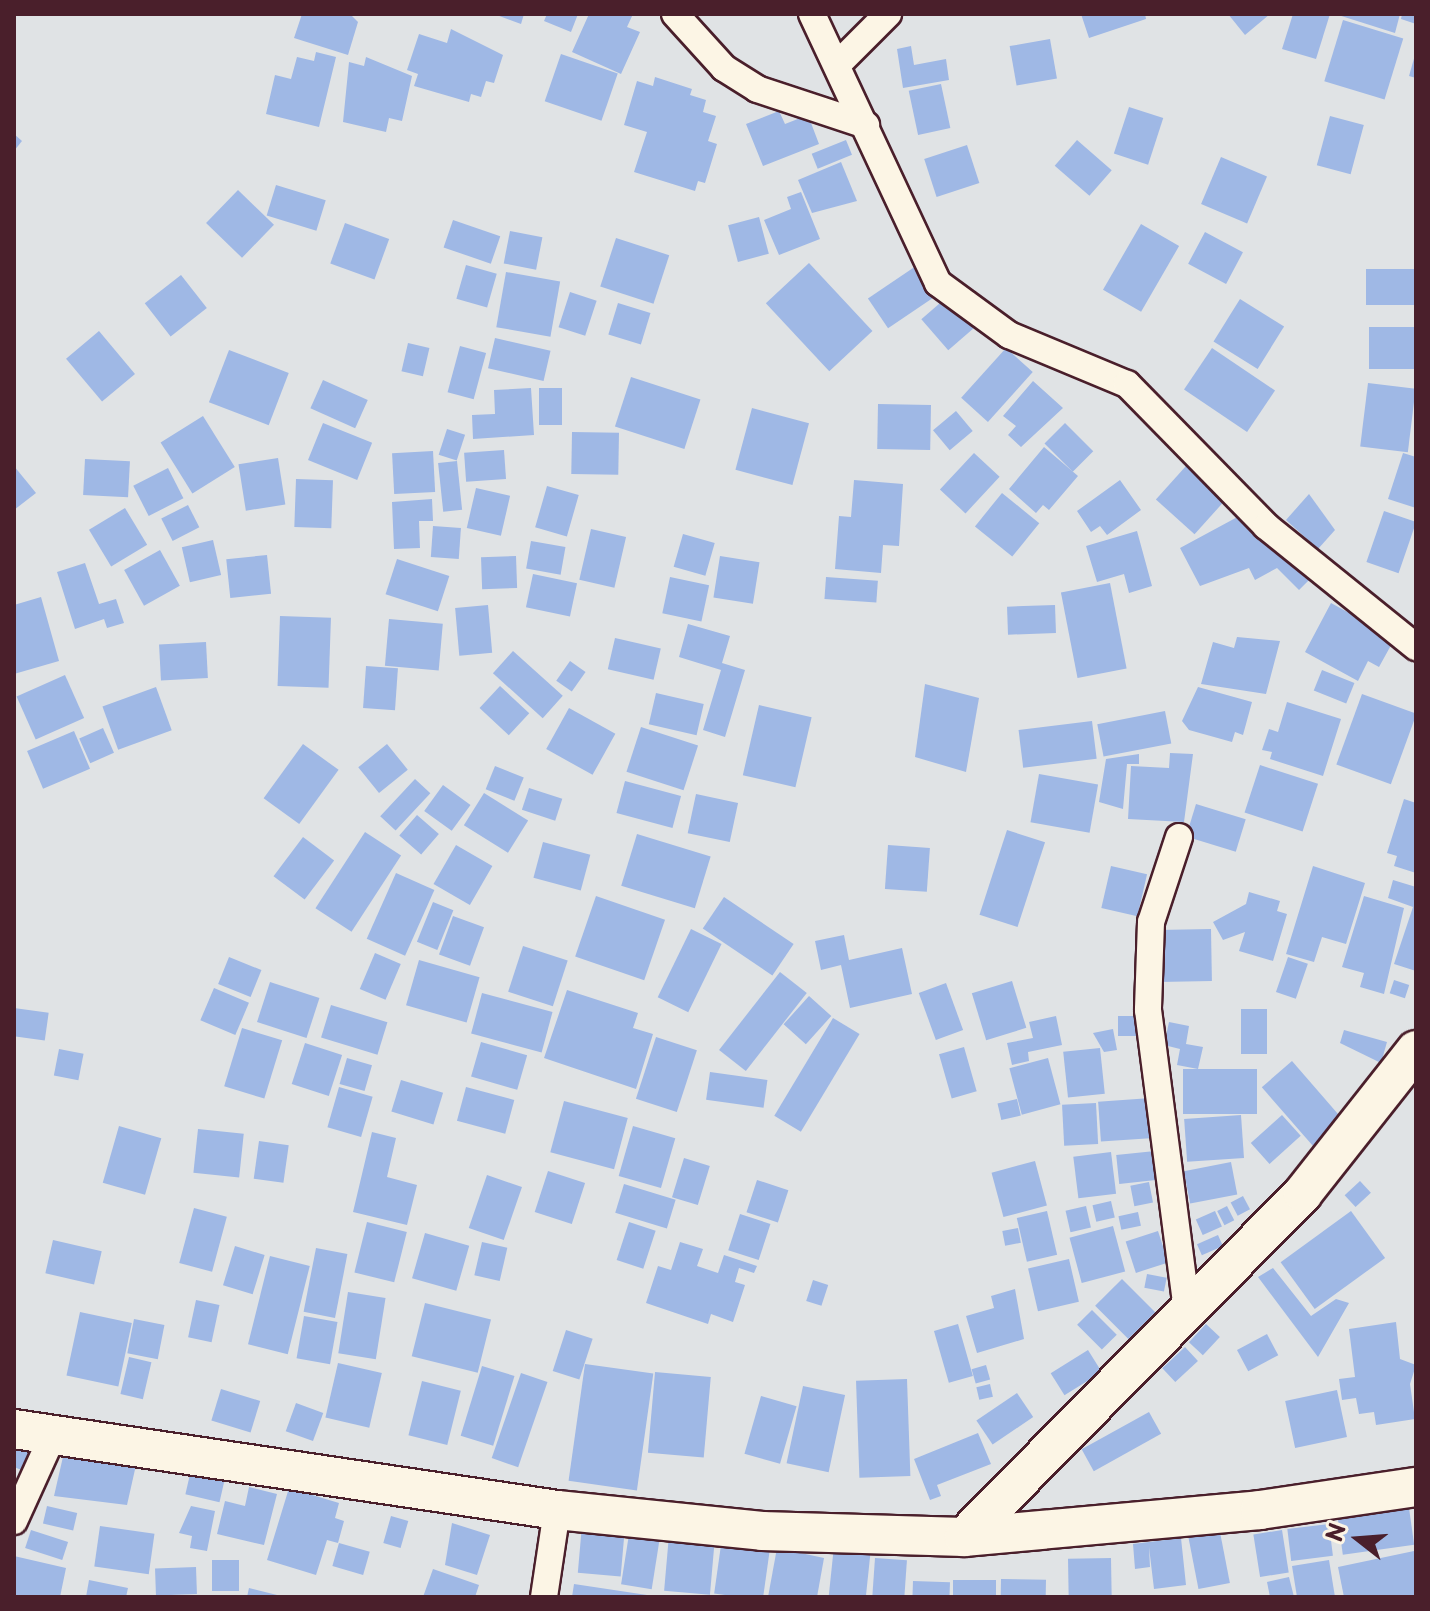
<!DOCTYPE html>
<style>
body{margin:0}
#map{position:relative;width:1430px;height:1611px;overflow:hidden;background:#e0e3e5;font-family:"Playpen Sans",sans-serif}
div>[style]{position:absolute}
.building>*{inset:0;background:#9fb8e5;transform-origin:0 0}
.roads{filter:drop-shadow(2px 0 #4a1f2b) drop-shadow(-2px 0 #4a1f2b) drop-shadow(0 2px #4a1f2b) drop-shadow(0 -2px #4a1f2b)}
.street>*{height:26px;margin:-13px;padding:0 13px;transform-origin:13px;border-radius:13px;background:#fcf5e5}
.secondary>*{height:38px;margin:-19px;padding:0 19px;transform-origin:19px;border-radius:19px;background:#fcf5e5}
span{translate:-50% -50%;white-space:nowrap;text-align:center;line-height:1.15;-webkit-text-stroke:6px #fcf5e5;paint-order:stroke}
.frame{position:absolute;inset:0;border:16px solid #4a1f2b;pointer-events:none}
.north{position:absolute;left:1318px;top:1499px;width:80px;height:80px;-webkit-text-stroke:6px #fcf5e5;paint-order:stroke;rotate:287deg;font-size:22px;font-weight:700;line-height:32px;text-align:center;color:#4a1f2b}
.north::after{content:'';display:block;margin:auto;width:28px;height:36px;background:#4a1f2b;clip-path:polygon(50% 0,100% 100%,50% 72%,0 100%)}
</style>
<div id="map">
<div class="building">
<div style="clip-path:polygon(302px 14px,350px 14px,358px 22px,348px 55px,294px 38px)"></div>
<div style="clip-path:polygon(494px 14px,524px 14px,521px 24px)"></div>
<div style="clip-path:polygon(547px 14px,578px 14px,571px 32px,544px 21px)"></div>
<div style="clip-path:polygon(589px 14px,633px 14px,627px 27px,640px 32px,621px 74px,572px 52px)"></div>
<div style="clip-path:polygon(1081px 14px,1145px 14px,1146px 19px,1089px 38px)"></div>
<div style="clip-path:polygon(1228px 14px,1270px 14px,1245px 35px)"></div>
<div style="clip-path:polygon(1293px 14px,1330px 14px,1316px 59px,1282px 49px)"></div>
<div style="clip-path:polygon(1335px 14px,1400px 14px,1395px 33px)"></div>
<div style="clip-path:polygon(1402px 14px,1416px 14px,1416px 24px,1401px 19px)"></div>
<div style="left:1343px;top:20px;width:63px;height:64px;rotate:17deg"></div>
<div style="clip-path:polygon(451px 29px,503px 55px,494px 83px,486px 81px,481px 97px,471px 94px,469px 102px,414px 86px,418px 74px,407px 70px,419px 34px,447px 43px)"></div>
<div style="left:1050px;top:39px;width:40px;height:41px;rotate:80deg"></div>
<div style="clip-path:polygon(911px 46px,914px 65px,946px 59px,949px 80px,903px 88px,897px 49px)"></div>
<div style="clip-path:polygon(316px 52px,336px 57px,319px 127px,266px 114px,275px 75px,291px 79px,297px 57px,314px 61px)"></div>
<div style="left:561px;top:54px;width:60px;height:50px;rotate:19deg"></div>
<div style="clip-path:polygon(1415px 55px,1416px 55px,1416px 78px,1409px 76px)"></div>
<div style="clip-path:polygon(366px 57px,412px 76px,402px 121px,389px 118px,386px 132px,343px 122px,349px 62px,364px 66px)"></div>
<div style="clip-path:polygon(655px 77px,692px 89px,690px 95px,706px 100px,703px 112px,716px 116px,708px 141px,717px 144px,705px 183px,698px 181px,695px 191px,634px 172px,647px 132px,624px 125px,637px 81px,653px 86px)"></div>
<div style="left:941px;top:84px;width:45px;height:33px;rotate:78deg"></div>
<div style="left:1129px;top:107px;width:36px;height:49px;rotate:18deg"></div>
<div style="clip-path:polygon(779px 111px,785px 124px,808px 115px,819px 144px,763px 166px,746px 124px)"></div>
<div style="left:1330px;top:116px;width:35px;height:51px;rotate:15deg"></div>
<div style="clip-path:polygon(14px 134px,22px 141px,14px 151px)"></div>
<div style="left:846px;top:140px;width:16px;height:37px;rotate:68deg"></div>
<div style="left:1077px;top:140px;width:46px;height:34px;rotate:41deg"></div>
<div style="left:967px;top:145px;width:40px;height:45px;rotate:72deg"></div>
<div style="left:1221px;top:157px;width:50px;height:51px;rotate:23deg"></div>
<div style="clip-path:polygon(841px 162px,857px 201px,812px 213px,798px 180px)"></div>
<div style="left:276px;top:185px;width:52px;height:32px;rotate:17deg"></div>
<div style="left:238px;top:190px;width:50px;height:46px;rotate:44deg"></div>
<div style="clip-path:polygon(801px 192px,820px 239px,779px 255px,764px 220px,791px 209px,787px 197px)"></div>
<div style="left:759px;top:217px;width:38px;height:32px;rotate:75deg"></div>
<div style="left:453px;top:220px;width:50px;height:29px;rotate:19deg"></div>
<div style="left:345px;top:223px;width:47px;height:43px;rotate:20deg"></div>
<div style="left:1141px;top:224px;width:44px;height:76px;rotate:30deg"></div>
<div style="left:510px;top:231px;width:33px;height:33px;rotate:11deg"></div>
<div style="left:1205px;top:232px;width:43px;height:36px;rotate:28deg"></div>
<div style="left:616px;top:238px;width:56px;height:51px;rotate:18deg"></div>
<div style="left:809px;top:263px;width:93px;height:59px;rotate:47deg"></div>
<div style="left:466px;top:265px;width:32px;height:35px;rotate:16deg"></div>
<div style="left:916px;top:266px;width:36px;height:58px;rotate:56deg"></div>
<div style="left:1416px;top:269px;width:36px;height:50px;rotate:90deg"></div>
<div style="left:506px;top:272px;width:55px;height:56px;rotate:10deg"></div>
<div style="left:181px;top:275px;width:42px;height:46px;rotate:52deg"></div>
<div style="left:570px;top:292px;width:28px;height:37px;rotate:18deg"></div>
<div style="left:947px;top:297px;width:41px;height:34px;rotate:49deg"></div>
<div style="left:1240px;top:299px;width:52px;height:50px;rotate:32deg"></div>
<div style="left:618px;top:303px;width:34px;height:33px;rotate:17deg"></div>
<div style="left:1369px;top:327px;width:47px;height:42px"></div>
<div style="left:99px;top:331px;width:56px;height:43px;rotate:50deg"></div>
<div style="left:495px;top:338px;width:57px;height:31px;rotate:13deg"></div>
<div style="left:408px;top:343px;width:22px;height:29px;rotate:13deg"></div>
<div style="left:460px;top:346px;width:27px;height:48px;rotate:15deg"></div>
<div style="left:1006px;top:348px;width:36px;height:67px;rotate:42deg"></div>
<div style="left:1212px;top:348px;width:76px;height:50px;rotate:34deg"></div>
<div style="left:229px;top:350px;width:64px;height:56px;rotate:21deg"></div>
<div style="left:631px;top:377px;width:73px;height:52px;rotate:18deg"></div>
<div style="left:323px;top:380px;width:49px;height:31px;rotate:24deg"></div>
<div style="clip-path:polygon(1033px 381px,1063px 408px,1021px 447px,1008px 435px,1016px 426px,1003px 416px)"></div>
<div style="left:1368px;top:383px;width:48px;height:64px;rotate:7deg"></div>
<div style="clip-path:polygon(531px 388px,534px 435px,473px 439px,472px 415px,495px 414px,494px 390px)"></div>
<div style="left:539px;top:388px;width:23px;height:37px"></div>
<div style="left:878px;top:404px;width:53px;height:45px;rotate:1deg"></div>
<div style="left:752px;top:408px;width:59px;height:64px;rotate:15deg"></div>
<div style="left:956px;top:411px;width:26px;height:30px;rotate:50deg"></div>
<div style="left:203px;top:416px;width:60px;height:50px;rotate:58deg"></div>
<div style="left:323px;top:423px;width:53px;height:40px;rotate:22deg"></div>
<div style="left:1065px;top:423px;width:40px;height:29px;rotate:45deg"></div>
<div style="left:447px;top:429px;width:19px;height:27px;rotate:18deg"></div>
<div style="left:572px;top:432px;width:47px;height:42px;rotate:1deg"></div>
<div style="clip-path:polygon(1044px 447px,1078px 476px,1049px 510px,1043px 505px,1036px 513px,1009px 489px)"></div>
<div style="left:504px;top:450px;width:29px;height:40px;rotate:86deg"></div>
<div style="left:433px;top:451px;width:41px;height:41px;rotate:87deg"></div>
<div style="left:974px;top:453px;width:35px;height:50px;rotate:43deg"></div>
<div style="clip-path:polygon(1403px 453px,1416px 457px,1416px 508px,1388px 499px)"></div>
<div style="left:278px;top:458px;width:47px;height:40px;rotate:81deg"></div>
<div style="left:85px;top:459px;width:45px;height:36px;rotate:3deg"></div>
<div style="left:457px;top:461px;width:49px;height:19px;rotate:84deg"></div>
<div style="clip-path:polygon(14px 466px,36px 493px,14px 510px)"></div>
<div style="left:1186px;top:466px;width:52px;height:45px;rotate:42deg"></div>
<div style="left:168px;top:468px;width:34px;height:39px;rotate:63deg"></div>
<div style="left:296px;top:479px;width:37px;height:48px;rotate:2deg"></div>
<div style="clip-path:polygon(854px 480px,903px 484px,899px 546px,883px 545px,881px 573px,835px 569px,839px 516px,851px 517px)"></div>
<div style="clip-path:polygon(1120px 480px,1141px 510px,1107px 535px,1100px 526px,1091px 532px,1077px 511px)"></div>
<div style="left:547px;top:486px;width:33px;height:43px;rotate:16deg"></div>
<div style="left:476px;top:488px;width:35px;height:41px;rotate:13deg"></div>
<div style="left:1002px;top:493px;width:48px;height:43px;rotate:39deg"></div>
<div style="clip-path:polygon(1309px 494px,1335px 530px,1318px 549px,1286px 520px)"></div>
<div style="clip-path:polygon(432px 499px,433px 521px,419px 521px,420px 548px,394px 549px,392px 502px)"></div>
<div style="left:188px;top:505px;width:25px;height:30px;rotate:63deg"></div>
<div style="left:125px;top:508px;width:43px;height:42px;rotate:59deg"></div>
<div style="left:1384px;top:511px;width:34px;height:54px;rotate:19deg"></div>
<div style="clip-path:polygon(1243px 514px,1309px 580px,1299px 590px,1277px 568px,1255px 580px,1249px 568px,1200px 586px,1180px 548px)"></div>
<div style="left:433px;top:526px;width:28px;height:31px;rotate:4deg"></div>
<div style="left:591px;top:529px;width:36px;height:52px;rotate:13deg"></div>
<div style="clip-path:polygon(1137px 531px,1152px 586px,1129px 593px,1124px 574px,1097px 582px,1086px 546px)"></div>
<div style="left:683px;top:534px;width:33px;height:34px;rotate:16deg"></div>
<div style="left:213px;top:540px;width:36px;height:32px;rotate:77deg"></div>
<div style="left:531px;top:541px;width:35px;height:28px;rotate:10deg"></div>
<div style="left:160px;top:550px;width:41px;height:41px;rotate:61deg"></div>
<div style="left:267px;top:555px;width:39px;height:41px;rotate:84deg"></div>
<div style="left:516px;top:556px;width:32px;height:35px;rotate:88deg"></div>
<div style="left:720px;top:556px;width:40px;height:42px;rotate:9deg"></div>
<div style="left:397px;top:559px;width:55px;height:37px;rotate:18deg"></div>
<div style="clip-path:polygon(85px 563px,99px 604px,116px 599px,124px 623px,107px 628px,104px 619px,75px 629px,57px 572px)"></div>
<div style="left:533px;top:574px;width:45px;height:34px;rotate:12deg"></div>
<div style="left:670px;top:577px;width:40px;height:37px;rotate:12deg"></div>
<div style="left:826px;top:577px;width:52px;height:22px;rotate:4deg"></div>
<div style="left:1110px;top:583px;width:87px;height:50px;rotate:79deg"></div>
<div style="clip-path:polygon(41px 597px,59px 661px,14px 674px,14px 605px)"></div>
<div style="clip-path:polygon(1331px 603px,1395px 638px,1379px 667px,1368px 661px,1358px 681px,1305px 652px)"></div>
<div style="left:488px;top:605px;width:48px;height:33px;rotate:85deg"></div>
<div style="left:1055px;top:605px;width:28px;height:48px;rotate:88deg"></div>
<div style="left:280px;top:616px;width:51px;height:70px;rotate:2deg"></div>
<div style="left:389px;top:619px;width:54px;height:47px;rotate:5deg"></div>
<div style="clip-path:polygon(688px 624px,730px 636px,722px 663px,745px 670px,725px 737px,703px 730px,721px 670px,679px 657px)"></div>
<div style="clip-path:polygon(1237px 637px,1280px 641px,1266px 694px,1201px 684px,1213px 642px,1234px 648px)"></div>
<div style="left:615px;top:638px;width:47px;height:32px;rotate:13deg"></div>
<div style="left:206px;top:642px;width:36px;height:47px;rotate:87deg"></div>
<div style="left:513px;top:651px;width:67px;height:30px;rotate:42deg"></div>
<div style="left:570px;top:661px;width:19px;height:24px;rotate:35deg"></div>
<div style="left:366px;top:666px;width:32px;height:42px;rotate:4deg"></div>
<div style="left:1322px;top:670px;width:35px;height:22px;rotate:22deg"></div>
<div style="left:65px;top:675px;width:47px;height:53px;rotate:66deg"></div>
<div style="clip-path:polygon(925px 684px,979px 698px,966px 772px,915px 757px)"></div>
<div style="left:500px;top:686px;width:40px;height:30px;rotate:43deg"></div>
<div style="left:156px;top:687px;width:46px;height:57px;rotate:70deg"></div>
<div style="clip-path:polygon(1198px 687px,1252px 702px,1243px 735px,1235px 732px,1232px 742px,1189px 730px,1182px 721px)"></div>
<div style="left:656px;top:693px;width:49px;height:32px;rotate:13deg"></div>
<div style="left:1362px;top:694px;width:58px;height:75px;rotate:20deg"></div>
<div style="clip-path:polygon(1287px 702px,1341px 719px,1323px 776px,1270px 759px,1272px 752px,1262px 750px,1269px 729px,1278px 732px)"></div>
<div style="left:759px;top:705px;width:54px;height:72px;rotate:13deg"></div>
<div style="left:569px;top:708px;width:53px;height:47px;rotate:29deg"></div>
<div style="left:1165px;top:711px;width:33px;height:69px;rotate:79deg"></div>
<div style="left:1092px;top:721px;width:38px;height:74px;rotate:83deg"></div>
<div style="left:641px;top:727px;width:60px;height:47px;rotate:18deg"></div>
<div style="left:103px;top:728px;width:27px;height:26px;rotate:66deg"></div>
<div style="left:74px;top:731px;width:41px;height:51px;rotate:67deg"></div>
<div style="left:303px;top:744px;width:44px;height:67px;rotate:36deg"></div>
<div style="left:387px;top:744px;width:33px;height:37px;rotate:51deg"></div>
<div style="clip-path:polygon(1170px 753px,1193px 754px,1184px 822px,1128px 819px,1131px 766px,1169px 768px)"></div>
<div style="clip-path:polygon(1139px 754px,1139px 764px,1127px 764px,1123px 809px,1099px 802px,1106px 759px)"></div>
<div style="left:1260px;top:765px;width:61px;height:50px;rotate:18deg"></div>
<div style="left:495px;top:766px;width:31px;height:25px;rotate:22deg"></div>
<div style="left:1039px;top:774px;width:60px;height:49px;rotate:10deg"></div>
<div style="left:415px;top:779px;width:21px;height:51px;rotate:43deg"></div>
<div style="left:625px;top:781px;width:58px;height:33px;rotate:15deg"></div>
<div style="left:443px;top:785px;width:34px;height:32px;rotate:36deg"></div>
<div style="left:529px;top:788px;width:35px;height:23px;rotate:18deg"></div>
<div style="left:484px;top:793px;width:52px;height:38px;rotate:32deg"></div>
<div style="left:696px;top:794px;width:43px;height:40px;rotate:12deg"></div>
<div style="clip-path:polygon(1404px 799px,1416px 803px,1416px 873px,1394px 866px,1397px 856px,1387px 853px)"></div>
<div style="left:1196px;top:804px;width:52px;height:34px;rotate:17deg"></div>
<div style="left:417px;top:815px;width:29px;height:27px;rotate:41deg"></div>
<div style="left:1007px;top:830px;width:40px;height:89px;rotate:18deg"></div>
<div style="left:365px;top:832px;width:43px;height:91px;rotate:33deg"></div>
<div style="left:637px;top:834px;width:77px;height:54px;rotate:17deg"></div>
<div style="left:303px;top:837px;width:39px;height:49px;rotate:37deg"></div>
<div style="left:543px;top:842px;width:49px;height:37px;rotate:15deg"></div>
<div style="left:456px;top:845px;width:42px;height:45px;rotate:30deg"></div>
<div style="left:888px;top:845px;width:42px;height:44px;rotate:4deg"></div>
<div style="left:1111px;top:866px;width:37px;height:43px;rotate:13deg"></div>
<div style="clip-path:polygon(1313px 866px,1365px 883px,1346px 944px,1322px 937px,1314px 962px,1286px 954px)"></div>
<div style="left:396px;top:873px;width:42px;height:72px;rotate:24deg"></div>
<div style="clip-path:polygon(1393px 880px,1416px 887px,1416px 971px,1394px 964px,1413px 907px,1388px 898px)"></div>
<div style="clip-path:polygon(1249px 892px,1280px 901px,1277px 911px,1287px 914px,1273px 961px,1239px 951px,1245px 932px,1223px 940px,1213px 922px,1246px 904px)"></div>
<div style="left:596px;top:896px;width:73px;height:64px;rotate:19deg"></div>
<div style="clip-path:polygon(1364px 896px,1404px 908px,1384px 994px,1360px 987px,1364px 973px,1342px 967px)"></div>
<div style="left:724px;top:897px;width:84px;height:38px;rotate:34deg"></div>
<div style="left:433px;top:902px;width:22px;height:43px;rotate:22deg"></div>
<div style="left:453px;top:916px;width:33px;height:41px;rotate:20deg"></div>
<div style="left:691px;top:929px;width:34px;height:76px;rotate:26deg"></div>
<div style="left:1211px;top:929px;width:52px;height:53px;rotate:89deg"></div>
<div style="clip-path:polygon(844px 935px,849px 960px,902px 948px,912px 994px,850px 1008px,841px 965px,821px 970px,815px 941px)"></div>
<div style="left:523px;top:946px;width:47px;height:48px;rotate:18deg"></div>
<div style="left:375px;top:953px;width:28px;height:39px;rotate:23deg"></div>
<div style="left:229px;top:957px;width:35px;height:29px;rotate:22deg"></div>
<div style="left:1288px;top:957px;width:21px;height:37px;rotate:19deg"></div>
<div style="left:419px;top:960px;width:63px;height:47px;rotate:16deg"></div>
<div style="left:780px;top:972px;width:34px;height:99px;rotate:38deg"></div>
<div style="left:1394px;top:980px;width:16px;height:14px;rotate:18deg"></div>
<div style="left:1012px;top:981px;width:49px;height:42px;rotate:73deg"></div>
<div style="left:270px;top:982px;width:52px;height:42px;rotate:18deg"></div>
<div style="left:946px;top:983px;width:50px;height:29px;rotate:70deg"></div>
<div style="left:214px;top:988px;width:38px;height:35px;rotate:23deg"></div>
<div style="clip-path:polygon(567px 990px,638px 1013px,633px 1028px,653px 1034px,636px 1089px,544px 1058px)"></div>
<div style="left:482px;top:993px;width:73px;height:42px;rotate:15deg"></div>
<div style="left:809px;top:996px;width:30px;height:38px;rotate:42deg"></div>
<div style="left:331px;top:1005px;width:59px;height:34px;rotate:17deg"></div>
<div style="left:14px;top:1008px;width:35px;height:28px;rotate:8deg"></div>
<div style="left:1241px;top:1009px;width:26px;height:45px"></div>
<div style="clip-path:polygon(1056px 1016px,1062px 1045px,1028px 1052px,1029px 1061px,1012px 1065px,1007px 1043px,1033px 1038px,1029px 1022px)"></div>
<div style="left:1118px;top:1016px;width:21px;height:20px"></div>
<div style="left:833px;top:1018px;width:31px;height:114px;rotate:31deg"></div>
<div style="clip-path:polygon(1169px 1022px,1189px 1026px,1186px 1044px,1203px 1047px,1198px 1069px,1177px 1065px,1180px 1049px,1164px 1045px)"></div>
<div style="left:242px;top:1028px;width:42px;height:61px;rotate:17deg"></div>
<div style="clip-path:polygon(1113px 1029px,1117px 1050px,1104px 1052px,1093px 1033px)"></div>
<div style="clip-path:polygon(1344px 1030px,1387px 1042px,1381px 1063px,1340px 1043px)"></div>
<div style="left:656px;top:1037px;width:43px;height:65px;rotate:18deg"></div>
<div style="left:481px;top:1042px;width:48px;height:36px;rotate:16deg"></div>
<div style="left:305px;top:1043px;width:39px;height:43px;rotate:18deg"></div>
<div style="left:964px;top:1047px;width:46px;height:26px;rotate:74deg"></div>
<div style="left:1100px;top:1048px;width:46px;height:37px;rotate:84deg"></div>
<div style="left:59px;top:1049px;width:25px;height:27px;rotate:11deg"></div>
<div style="left:347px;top:1058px;width:26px;height:27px;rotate:16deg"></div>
<div style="left:1048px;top:1058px;width:48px;height:40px;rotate:75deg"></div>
<div style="left:1292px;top:1061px;width:81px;height:40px;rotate:49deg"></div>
<div style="left:1257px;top:1069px;width:45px;height:74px;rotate:90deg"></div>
<div style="left:710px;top:1072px;width:58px;height:28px;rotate:8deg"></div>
<div style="left:401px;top:1080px;width:44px;height:33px;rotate:17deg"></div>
<div style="left:339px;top:1087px;width:35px;height:42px;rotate:16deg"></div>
<div style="left:466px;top:1087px;width:50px;height:35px;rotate:15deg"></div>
<div style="left:1151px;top:1098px;width:40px;height:53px;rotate:86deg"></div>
<div style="left:1017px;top:1099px;width:17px;height:20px;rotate:77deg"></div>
<div style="left:564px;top:1101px;width:66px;height:53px;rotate:15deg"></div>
<div style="left:1096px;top:1103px;width:41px;height:34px;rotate:87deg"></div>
<div style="left:1241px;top:1115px;width:43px;height:57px;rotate:86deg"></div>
<div style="left:1282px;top:1115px;width:28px;height:42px;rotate:48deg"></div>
<div style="left:119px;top:1126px;width:44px;height:59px;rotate:16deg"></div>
<div style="left:633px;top:1126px;width:44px;height:52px;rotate:16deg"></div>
<div style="left:198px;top:1129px;width:46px;height:44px;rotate:6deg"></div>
<div style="clip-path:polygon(372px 1132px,396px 1138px,387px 1177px,417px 1185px,407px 1225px,353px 1212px)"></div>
<div style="left:259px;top:1141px;width:30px;height:38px;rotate:8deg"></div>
<div style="left:1155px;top:1151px;width:29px;height:39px;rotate:84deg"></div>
<div style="left:1111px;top:1152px;width:42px;height:38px;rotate:83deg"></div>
<div style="left:684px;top:1158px;width:27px;height:41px;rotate:17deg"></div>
<div style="left:1035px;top:1161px;width:46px;height:45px;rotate:75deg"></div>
<div style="left:1231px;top:1162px;width:33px;height:48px;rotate:79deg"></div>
<div style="left:548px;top:1171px;width:39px;height:43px;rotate:18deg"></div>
<div style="left:487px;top:1175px;width:37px;height:56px;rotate:19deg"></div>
<div style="left:757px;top:1180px;width:33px;height:34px;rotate:18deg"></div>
<div style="left:1360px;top:1181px;width:16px;height:21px;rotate:47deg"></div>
<div style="left:1149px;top:1182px;width:21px;height:19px;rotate:79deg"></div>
<div style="left:624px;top:1184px;width:54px;height:30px;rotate:17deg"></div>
<div style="left:1243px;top:1196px;width:15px;height:14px;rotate:62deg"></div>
<div style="left:1111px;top:1201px;width:17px;height:19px;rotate:77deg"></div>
<div style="left:1086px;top:1206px;width:22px;height:21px;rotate:77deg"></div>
<div style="left:1227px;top:1206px;width:16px;height:11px;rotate:63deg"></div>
<div style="left:194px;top:1208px;width:34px;height:57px;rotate:15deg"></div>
<div style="left:1047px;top:1211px;width:45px;height:31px;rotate:77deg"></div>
<div style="left:1215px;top:1211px;width:17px;height:21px;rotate:66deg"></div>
<div style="left:1351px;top:1211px;width:58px;height:87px;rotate:54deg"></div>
<div style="left:1138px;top:1212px;width:14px;height:20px;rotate:78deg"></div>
<div style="left:740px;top:1214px;width:32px;height:38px;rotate:18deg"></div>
<div style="left:367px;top:1222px;width:41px;height:52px;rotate:14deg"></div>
<div style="left:629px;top:1222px;width:28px;height:40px;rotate:18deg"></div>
<div style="left:1113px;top:1226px;width:47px;height:45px;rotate:75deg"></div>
<div style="left:1018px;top:1228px;width:15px;height:16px;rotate:79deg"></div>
<div style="left:1158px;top:1231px;width:33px;height:34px;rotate:72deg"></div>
<div style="left:425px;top:1233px;width:46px;height:47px;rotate:16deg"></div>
<div style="left:1218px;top:1235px;width:12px;height:23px;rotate:66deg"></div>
<div style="left:53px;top:1240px;width:50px;height:34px;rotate:13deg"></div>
<div style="left:482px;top:1242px;width:26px;height:34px;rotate:13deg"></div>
<div style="clip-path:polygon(680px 1242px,703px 1249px,697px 1266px,718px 1273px,724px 1255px,757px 1266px,754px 1273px,739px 1268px,735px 1282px,745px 1285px,733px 1322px,711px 1314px,708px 1324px,646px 1303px,658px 1266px,671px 1270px)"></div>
<div style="left:235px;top:1246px;width:31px;height:41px;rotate:17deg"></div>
<div style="left:316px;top:1248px;width:32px;height:65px;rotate:11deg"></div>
<div style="left:270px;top:1256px;width:41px;height:91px;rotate:14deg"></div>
<div style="left:1069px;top:1259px;width:44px;height:42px;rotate:77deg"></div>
<div style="clip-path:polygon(1273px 1268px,1311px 1316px,1336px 1299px,1349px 1303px,1318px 1357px,1258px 1277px)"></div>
<div style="left:1147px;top:1274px;width:20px;height:14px;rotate:11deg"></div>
<div style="left:1122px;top:1279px;width:47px;height:38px;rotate:45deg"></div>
<div style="left:813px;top:1280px;width:16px;height:22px;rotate:18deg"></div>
<div style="clip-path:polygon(1015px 1289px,1024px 1339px,977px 1353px,966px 1316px,994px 1308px,991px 1296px)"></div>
<div style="left:348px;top:1292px;width:38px;height:62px;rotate:9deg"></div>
<div style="left:196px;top:1300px;width:24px;height:38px;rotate:12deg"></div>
<div style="left:425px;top:1303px;width:68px;height:55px;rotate:14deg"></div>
<div style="left:1092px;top:1310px;width:35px;height:21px;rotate:45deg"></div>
<div style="left:80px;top:1312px;width:53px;height:65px;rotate:12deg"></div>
<div style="left:304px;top:1316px;width:34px;height:43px;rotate:10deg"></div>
<div style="left:134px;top:1319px;width:31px;height:35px;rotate:11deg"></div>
<div style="clip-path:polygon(1396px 1322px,1400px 1359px,1416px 1365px,1410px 1384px,1415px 1419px,1376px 1425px,1374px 1412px,1359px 1414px,1356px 1398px,1342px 1400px,1339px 1379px,1355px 1377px,1349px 1329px)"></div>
<div style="left:958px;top:1324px;width:54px;height:25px;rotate:74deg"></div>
<div style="left:1206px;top:1324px;width:19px;height:25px;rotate:43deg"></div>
<div style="left:566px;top:1330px;width:28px;height:43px;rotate:18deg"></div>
<div style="left:1267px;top:1334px;width:24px;height:34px;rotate:62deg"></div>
<div style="left:1185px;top:1347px;width:19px;height:31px;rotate:47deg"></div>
<div style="left:1088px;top:1350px;width:26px;height:44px;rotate:58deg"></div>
<div style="left:129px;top:1357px;width:23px;height:38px;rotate:13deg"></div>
<div style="left:338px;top:1363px;width:45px;height:56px;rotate:13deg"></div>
<div style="left:585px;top:1364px;width:69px;height:118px;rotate:8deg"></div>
<div style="left:986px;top:1365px;width:15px;height:15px;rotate:74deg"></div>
<div style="left:482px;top:1366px;width:34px;height:73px;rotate:17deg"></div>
<div style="left:655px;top:1372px;width:56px;height:81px;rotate:5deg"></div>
<div style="left:521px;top:1373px;width:28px;height:90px;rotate:19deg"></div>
<div style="left:907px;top:1379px;width:97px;height:51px;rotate:88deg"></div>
<div style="left:422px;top:1381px;width:40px;height:56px;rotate:14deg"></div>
<div style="left:990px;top:1384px;width:13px;height:14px;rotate:77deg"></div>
<div style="left:803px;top:1386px;width:43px;height:79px;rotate:12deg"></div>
<div style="left:221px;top:1389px;width:41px;height:33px;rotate:17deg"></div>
<div style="left:1337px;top:1390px;width:48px;height:53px;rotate:78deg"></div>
<div style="left:1017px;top:1393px;width:29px;height:49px;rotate:56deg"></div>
<div style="left:761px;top:1396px;width:37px;height:60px;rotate:16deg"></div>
<div style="left:296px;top:1403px;width:29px;height:30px;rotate:20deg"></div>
<div style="left:1149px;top:1412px;width:25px;height:77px;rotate:61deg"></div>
<div style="clip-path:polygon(978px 1433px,991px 1464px,937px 1485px,941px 1496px,930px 1500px,914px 1459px)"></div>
<div style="clip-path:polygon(14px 1440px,38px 1450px,29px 1473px,14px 1467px)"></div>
<div style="clip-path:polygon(65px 1448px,136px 1465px,127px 1505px,54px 1496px)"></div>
<div style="left:191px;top:1470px;width:35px;height:25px;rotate:13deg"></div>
<div style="clip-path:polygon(249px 1487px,277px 1494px,264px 1545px,217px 1534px,225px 1501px,245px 1506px)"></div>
<div style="clip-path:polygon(289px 1488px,339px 1503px,335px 1518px,344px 1521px,338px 1543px,327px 1540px,316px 1575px,267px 1560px)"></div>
<div style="left:47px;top:1506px;width:31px;height:18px;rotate:13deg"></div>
<div style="clip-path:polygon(191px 1506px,215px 1511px,207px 1551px,190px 1548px,192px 1536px,179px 1533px)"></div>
<div style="left:1409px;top:1508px;width:37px;height:72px;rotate:82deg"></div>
<div style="left:391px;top:1516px;width:18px;height:28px;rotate:16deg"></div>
<div style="clip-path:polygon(452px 1523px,490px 1535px,477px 1575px,445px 1565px)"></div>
<div style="left:1329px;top:1524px;width:32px;height:42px;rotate:83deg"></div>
<div style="left:582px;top:1525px;width:43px;height:48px;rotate:5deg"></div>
<div style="left:100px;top:1526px;width:55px;height:41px;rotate:8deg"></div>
<div style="left:1219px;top:1527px;width:57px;height:32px;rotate:79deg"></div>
<div style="left:630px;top:1528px;width:31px;height:57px;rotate:9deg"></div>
<div style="left:31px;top:1530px;width:39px;height:19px;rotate:18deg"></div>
<div style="left:1282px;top:1530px;width:43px;height:29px;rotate:81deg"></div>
<div style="left:669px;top:1535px;width:46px;height:56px;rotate:5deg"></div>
<div style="clip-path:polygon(1181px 1538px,1186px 1585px,1154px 1589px,1149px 1547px,1150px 1567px,1135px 1569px,1133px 1544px)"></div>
<div style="left:339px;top:1543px;width:32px;height:24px;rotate:16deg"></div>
<div style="left:721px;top:1545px;width:49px;height:49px;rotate:8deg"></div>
<div style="left:834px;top:1546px;width:37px;height:51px;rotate:6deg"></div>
<div style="clip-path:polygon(777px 1548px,824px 1558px,817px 1597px,768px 1597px)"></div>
<div style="clip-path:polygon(1414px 1551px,1416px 1597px,1344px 1597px,1338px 1567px)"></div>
<div style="clip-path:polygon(14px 1556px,66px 1568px,60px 1597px,14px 1597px)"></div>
<div style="left:875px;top:1558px;width:32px;height:39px;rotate:4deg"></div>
<div style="left:1111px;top:1558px;width:39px;height:43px;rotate:89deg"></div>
<div style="left:212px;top:1560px;width:27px;height:31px"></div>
<div style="clip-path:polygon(1329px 1560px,1335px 1597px,1297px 1597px,1292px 1566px)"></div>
<div style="left:196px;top:1567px;width:27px;height:41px;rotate:88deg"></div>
<div style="clip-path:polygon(433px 1569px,479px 1585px,475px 1597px,423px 1597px)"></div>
<div style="clip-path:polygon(1289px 1577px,1294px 1597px,1270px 1597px,1267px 1582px)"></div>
<div style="left:1001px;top:1579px;width:45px;height:18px;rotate:1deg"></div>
<div style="clip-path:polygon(89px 1580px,128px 1588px,126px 1597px,86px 1597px)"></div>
<div style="left:953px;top:1580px;width:43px;height:17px"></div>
<div style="left:913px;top:1581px;width:37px;height:16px;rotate:2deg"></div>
<div style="clip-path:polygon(574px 1584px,647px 1595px,647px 1597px,572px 1597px)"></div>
<div style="clip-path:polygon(249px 1588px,281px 1596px,281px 1597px,247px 1597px)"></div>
</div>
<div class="roads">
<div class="street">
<div style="left:675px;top:14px;width:73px;rotate:47.8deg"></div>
<div style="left:724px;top:68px;width:39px;rotate:32deg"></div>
<div style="left:757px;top:89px;width:115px;rotate:18.3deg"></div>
<div style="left:812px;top:14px;width:297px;rotate:64.9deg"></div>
<div style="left:938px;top:283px;width:88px;rotate:36.2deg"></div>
<div style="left:1009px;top:335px;width:128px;rotate:22.6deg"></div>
<div style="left:1127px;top:384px;width:199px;rotate:45.6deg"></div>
<div style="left:1266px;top:526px;width:193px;rotate:38.9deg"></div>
<div style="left:838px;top:64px;width:71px;rotate:-45deg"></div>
<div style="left:1179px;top:837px;width:89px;rotate:108.2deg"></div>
<div style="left:1151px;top:922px;width:88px;rotate:92deg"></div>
<div style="left:1148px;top:1010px;width:304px;rotate:82.6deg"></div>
<div style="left:14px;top:1521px;width:94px;rotate:-65.6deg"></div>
<div style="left:544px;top:1597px;width:88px;rotate:-81.5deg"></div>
</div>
<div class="secondary">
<div style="left:14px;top:1429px;width:549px;rotate:8.48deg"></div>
<div style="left:557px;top:1510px;width:206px;rotate:5.8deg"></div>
<div style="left:762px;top:1531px;width:202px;rotate:1.7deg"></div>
<div style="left:964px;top:1537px;width:297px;rotate:-5.2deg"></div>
<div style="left:1260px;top:1510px;width:158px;rotate:-8.4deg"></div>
<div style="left:964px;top:1537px;width:483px;rotate:-45.4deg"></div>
<div style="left:1303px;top:1193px;width:182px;rotate:-51.7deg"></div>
</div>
</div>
<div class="frame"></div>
<div class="north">N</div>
</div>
